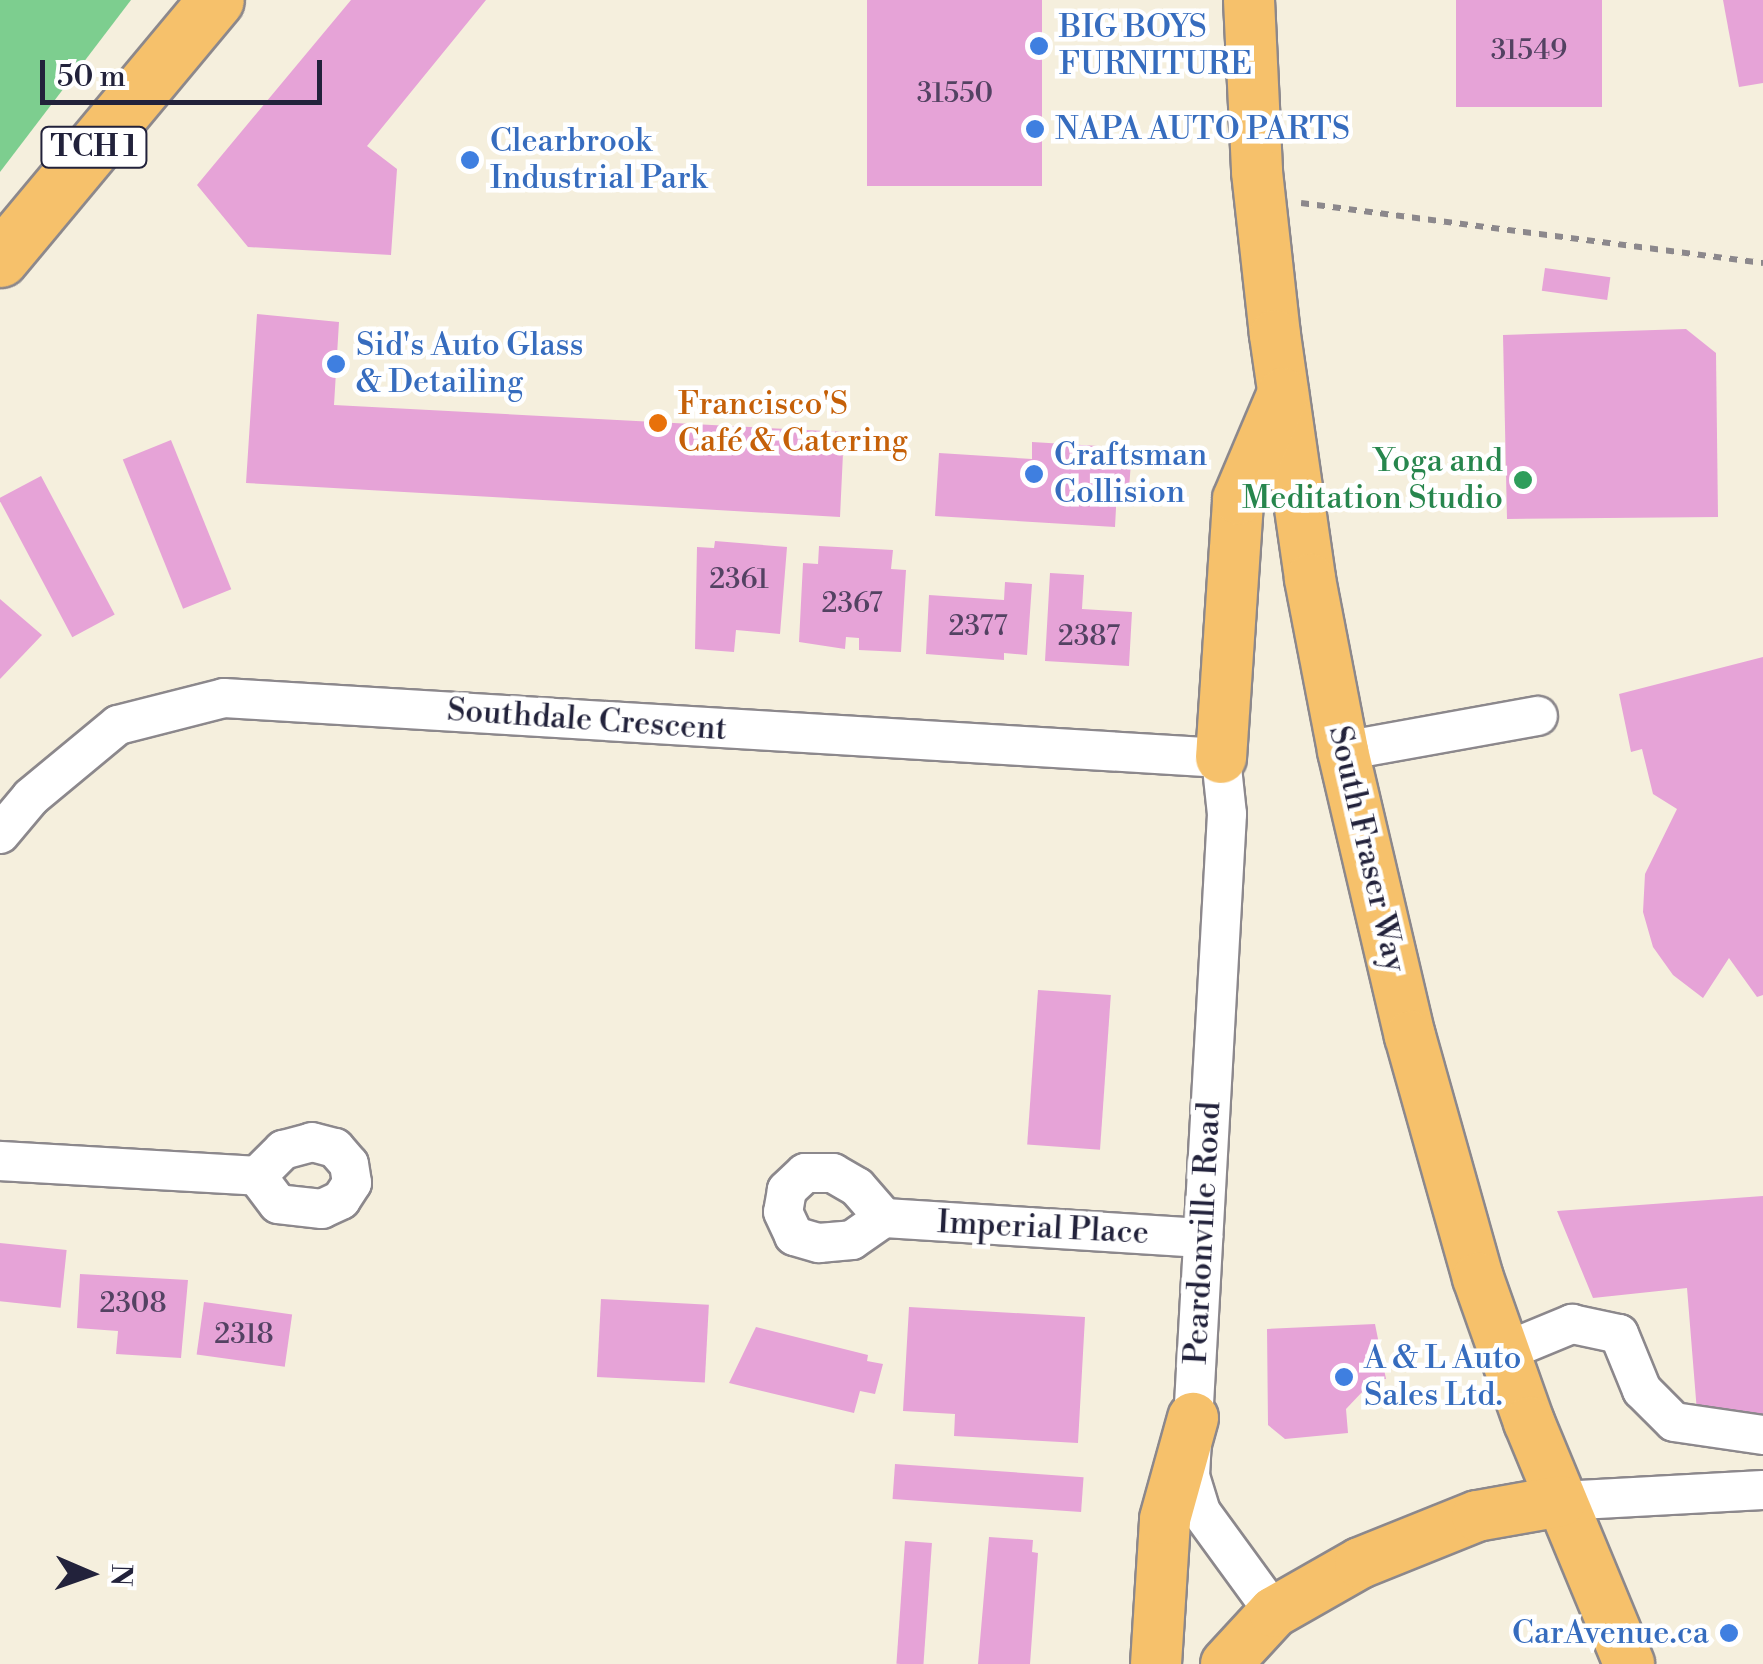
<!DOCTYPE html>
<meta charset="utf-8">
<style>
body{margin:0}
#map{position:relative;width:1763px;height:1664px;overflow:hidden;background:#f5efdd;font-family:"Libre Bodoni",serif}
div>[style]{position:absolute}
.green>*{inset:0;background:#7dce8f}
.building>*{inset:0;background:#e6a3d7;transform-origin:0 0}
.path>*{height:6px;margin-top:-3px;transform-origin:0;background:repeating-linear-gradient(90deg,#8c888c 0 8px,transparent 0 16px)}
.roads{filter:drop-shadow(2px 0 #8c888c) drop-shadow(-2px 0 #8c888c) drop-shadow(0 2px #8c888c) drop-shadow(0 -2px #8c888c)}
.minor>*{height:38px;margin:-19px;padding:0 19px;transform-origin:19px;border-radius:19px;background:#fff}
.major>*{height:50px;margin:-25px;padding:0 25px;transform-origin:25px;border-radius:25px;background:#f6c16b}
.highway>*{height:55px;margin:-27.5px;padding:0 27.5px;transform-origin:27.5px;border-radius:27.5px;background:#f6c16b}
.dots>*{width:28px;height:28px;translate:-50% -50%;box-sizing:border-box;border:5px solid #fff;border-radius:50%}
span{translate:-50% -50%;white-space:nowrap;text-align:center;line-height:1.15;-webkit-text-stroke:9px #fff;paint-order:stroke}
.number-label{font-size:28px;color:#534262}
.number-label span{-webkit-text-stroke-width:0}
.shield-label span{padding:2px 8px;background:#fff;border:2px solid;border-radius:8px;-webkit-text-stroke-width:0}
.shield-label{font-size:30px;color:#22223b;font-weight:700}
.shop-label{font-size:32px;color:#366cbe}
.left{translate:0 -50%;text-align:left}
.right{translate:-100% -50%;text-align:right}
.food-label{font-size:32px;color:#c56008}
.leisure-label{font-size:32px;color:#27864d}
.street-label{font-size:32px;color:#22223b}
.north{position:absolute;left:40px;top:1524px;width:100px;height:100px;-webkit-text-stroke:8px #fff;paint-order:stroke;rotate:92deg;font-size:28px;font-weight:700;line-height:40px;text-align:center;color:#22223b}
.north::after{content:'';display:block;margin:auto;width:35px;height:45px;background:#22223b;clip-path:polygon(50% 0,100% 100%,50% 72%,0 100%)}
.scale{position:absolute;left:40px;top:60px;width:282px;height:45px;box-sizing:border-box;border:5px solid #22223b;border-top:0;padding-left:12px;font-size:30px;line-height:35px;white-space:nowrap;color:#22223b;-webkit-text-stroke:8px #fff;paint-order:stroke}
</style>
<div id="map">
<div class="green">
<div style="clip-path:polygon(0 0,131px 0,0 172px)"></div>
</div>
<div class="building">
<div style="clip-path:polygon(351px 0,486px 0,367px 146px,397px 169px,391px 255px,248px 247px,197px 185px)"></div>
<div style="left:867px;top:0;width:175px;height:186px"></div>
<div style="left:1456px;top:0;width:146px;height:107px"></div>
<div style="clip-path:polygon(1723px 0,1763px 0,1763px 83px,1739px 87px)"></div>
<div style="left:1545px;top:268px;width:66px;height:23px;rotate:8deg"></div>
<div style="clip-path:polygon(257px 314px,339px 322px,334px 405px,844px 432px,840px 517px,246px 483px)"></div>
<div style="clip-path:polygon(1686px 329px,1716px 353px,1718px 517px,1507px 519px,1503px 335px)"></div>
<div style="left:171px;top:440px;width:161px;height:52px;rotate:68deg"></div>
<div style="clip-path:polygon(1032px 442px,1132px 448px,1129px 489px,1117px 489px,1115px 527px,935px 516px,939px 453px,1032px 459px)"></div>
<div style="left:41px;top:476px;width:157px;height:48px;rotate:62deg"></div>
<div style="clip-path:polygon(715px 541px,787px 547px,780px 634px,736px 630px,734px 652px,695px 649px,697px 547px,714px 548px)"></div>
<div style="clip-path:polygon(819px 546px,893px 550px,891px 569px,906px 570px,901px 652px,859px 650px,859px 638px,846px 637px,845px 649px,799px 642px,803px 563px,818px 564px)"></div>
<div style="clip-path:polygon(1050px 573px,1084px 575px,1082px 609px,1132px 612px,1129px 666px,1045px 661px)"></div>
<div style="clip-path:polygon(1005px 582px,1032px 584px,1027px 655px,1004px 653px,1004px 660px,926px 654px,929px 595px,1004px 600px)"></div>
<div style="clip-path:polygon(0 599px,42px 635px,0 679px)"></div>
<div style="clip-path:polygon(1763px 657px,1763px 995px,1757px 997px,1729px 958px,1703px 998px,1673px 975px,1653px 947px,1643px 912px,1645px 874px,1677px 809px,1653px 794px,1642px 749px,1631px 752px,1619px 694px)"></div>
<div style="left:1038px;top:990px;width:73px;height:155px;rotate:4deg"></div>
<div style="clip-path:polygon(1763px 1196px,1763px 1418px,1697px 1412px,1687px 1288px,1593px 1298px,1557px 1211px)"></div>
<div style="left:0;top:1243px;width:67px;height:58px;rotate:6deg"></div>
<div style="clip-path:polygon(80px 1274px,188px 1280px,181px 1358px,116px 1354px,118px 1331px,77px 1328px)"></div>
<div style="left:601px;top:1299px;width:108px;height:78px;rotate:3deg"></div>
<div style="left:204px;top:1302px;width:89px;height:53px;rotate:8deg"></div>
<div style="clip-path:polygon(909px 1307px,1085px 1317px,1078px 1443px,954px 1436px,955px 1414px,903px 1411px)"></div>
<div style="clip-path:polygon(1375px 1324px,1386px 1379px,1363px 1380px,1364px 1390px,1346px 1409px,1348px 1433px,1285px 1439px,1268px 1425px,1267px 1329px)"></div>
<div style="clip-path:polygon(756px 1327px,868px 1355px,867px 1361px,883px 1364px,875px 1394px,860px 1391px,854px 1413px,729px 1383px)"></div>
<div style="left:895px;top:1464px;width:189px;height:35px;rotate:4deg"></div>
<div style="clip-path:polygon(989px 1537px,1033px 1540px,1032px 1552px,1038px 1553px,1030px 1664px,978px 1664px)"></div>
<div style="left:905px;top:1541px;width:27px;height:123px;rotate:4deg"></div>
</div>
<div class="path">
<div style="left:1301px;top:203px;width:466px;rotate:7.4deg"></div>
</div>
<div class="roads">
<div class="minor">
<div style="left:1343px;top:751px;width:198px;rotate:-10.2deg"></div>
<div style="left:0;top:834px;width:48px;rotate:-50deg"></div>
<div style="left:31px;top:797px;width:113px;rotate:-39.6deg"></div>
<div style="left:118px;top:725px;width:109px;rotate:-14.3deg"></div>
<div style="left:224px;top:698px;width:999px;rotate:3.44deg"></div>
<div style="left:1221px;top:758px;width:56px;rotate:83.9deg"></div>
<div style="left:1227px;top:814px;width:663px;rotate:93.2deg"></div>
<div style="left:1190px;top:1476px;width:38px;rotate:73deg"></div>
<div style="left:1201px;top:1512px;width:124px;rotate:53.9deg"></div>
<div style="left:312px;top:1142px;width:24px;rotate:15deg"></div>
<div style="left:335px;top:1148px;width:21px;rotate:49deg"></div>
<div style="left:349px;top:1164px;width:19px;rotate:81deg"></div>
<div style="left:352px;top:1183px;width:20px;rotate:123deg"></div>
<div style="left:341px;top:1200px;width:21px;rotate:155deg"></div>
<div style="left:322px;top:1209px;width:44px;rotate:-173.5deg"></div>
<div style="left:278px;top:1204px;width:35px;rotate:-127deg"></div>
<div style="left:257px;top:1176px;width:37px;rotate:-45deg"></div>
<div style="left:283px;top:1150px;width:30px;rotate:-15deg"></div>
<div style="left:0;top:1161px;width:257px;rotate:3.3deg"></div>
<div style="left:884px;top:1218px;width:41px;rotate:-131.1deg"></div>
<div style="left:857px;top:1187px;width:28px;rotate:-150deg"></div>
<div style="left:833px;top:1173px;width:28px;rotate:180deg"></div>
<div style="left:805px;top:1173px;width:25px;rotate:137deg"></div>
<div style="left:787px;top:1190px;width:22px;rotate:100deg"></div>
<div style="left:783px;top:1212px;width:26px;rotate:65deg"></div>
<div style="left:794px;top:1236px;width:26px;rotate:16deg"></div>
<div style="left:819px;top:1243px;width:33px;rotate:-5deg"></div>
<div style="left:852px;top:1240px;width:39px;rotate:-35deg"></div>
<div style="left:884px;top:1218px;width:319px;rotate:3.6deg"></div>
<div style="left:1504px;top:1352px;width:74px;rotate:-22.4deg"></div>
<div style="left:1572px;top:1324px;width:48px;rotate:12deg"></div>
<div style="left:1619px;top:1334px;width:61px;rotate:67.7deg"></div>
<div style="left:1642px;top:1390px;width:45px;rotate:45deg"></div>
<div style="left:1674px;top:1422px;width:90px;rotate:8.3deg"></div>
<div style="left:1561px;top:1501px;width:202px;rotate:-3.1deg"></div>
</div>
<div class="major">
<div style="left:1249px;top:0;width:172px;rotate:87.3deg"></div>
<div style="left:1257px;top:172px;width:164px;rotate:83.7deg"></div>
<div style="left:1275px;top:335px;width:246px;rotate:81.8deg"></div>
<div style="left:1310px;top:579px;width:175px;rotate:79.1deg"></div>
<div style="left:1343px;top:751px;width:293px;rotate:76.8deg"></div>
<div style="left:1410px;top:1036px;width:251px;rotate:74.3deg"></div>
<div style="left:1478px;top:1278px;width:153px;rotate:70.5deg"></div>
<div style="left:1529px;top:1422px;width:262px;rotate:67.5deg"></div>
<div style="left:1221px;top:758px;width:260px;rotate:-86.2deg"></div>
<div style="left:1238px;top:499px;width:115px;rotate:-67deg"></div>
<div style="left:1156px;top:1664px;width:145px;rotate:-86.4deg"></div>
<div style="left:1165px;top:1519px;width:105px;rotate:-74.5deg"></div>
<div style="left:1226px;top:1664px;width:71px;rotate:-47.3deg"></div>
<div style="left:1274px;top:1612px;width:99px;rotate:-29.7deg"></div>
<div style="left:1360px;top:1563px;width:126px;rotate:-21.9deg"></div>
<div style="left:1477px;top:1516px;width:85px;rotate:-10.1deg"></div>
</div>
<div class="highway">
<div style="left:0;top:259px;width:337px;rotate:-50.2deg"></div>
</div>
</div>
<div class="dots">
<div style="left:1039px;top:46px;background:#3f7fe0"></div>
<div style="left:1035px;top:129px;background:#3f7fe0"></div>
<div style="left:470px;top:160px;background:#3f7fe0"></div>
<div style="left:336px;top:364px;background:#3f7fe0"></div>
<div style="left:658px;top:423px;background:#e8710a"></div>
<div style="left:1034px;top:474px;background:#3f7fe0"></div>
<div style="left:1523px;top:480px;background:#2e9e5b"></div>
<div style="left:1344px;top:1377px;background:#3f7fe0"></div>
<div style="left:1729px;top:1633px;background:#3f7fe0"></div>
</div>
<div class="number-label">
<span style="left:1529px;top:51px">31549</span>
<span style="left:955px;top:94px">31550</span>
<span style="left:739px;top:580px">2361</span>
<span style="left:852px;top:604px">2367</span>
<span style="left:978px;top:627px">2377</span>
<span style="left:1089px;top:637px">2387</span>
<span style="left:133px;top:1304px">2308</span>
<span style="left:244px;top:1335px">2318</span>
</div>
<div class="shield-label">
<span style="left:94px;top:147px">TCH 1</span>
</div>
<div class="shop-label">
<span class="left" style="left:1059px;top:46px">BIG BOYS<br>FURNITURE</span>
<span class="left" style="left:1055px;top:129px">NAPA AUTO PARTS</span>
<span class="left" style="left:490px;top:160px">Clearbrook<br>Industrial Park</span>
<span class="left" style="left:356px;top:364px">Sid's Auto Glass<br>&amp; Detailing</span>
<span class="left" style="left:1054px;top:474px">Craftsman<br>Collision</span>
<span class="left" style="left:1364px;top:1377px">A &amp; L Auto<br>Sales Ltd.</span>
<span class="right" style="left:1709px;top:1633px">CarAvenue.ca</span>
</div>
<div class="food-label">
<span class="left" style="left:678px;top:423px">Francisco'S<br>Café &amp; Catering</span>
</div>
<div class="leisure-label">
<span class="right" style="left:1503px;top:480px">Yoga and<br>Meditation Studio</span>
</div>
<div class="street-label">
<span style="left:587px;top:720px;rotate:4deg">Southdale Crescent</span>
<span style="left:1367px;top:849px;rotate:77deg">South Fraser Way</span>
<span style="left:1043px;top:1228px;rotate:3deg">Imperial Place</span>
<span style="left:1203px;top:1233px;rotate:-87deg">Peardonville Road</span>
</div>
<div class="north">N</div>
<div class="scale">50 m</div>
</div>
